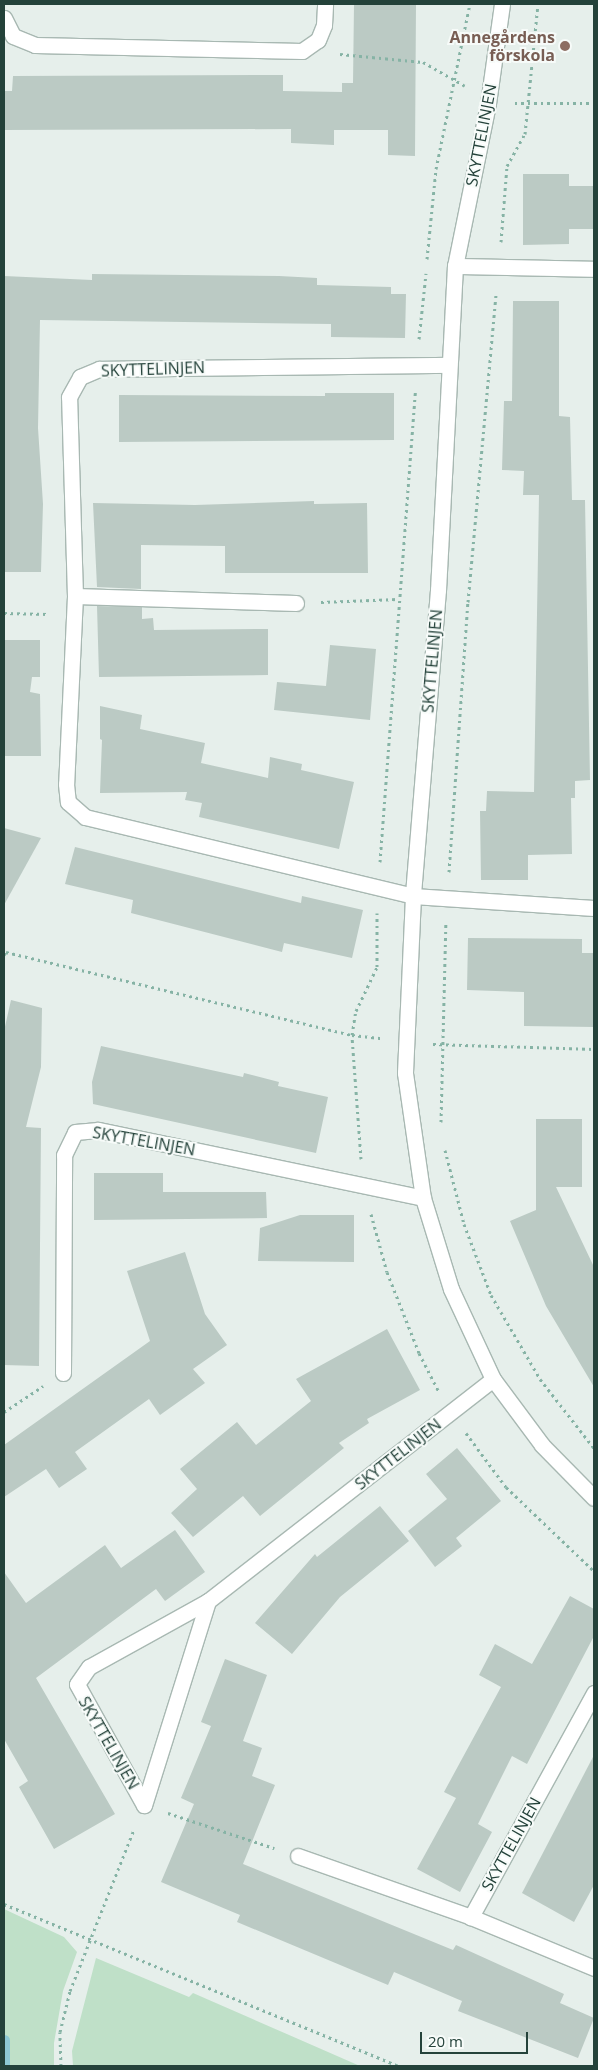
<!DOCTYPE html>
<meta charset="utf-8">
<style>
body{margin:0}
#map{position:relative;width:598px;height:2070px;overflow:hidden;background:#e6efeb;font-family:"Open Sans",sans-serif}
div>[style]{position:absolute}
.green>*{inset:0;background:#bfe0c8}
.stream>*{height:11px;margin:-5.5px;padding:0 5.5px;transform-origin:5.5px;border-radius:5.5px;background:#8ec9d4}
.building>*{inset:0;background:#bbcac4}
.path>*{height:3px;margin-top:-1.5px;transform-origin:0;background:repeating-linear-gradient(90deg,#86b3a5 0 2.5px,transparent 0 6.5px)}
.roads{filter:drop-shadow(1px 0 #a8b8b2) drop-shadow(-1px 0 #a8b8b2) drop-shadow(0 1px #a8b8b2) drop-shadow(0 -1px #a8b8b2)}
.minor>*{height:15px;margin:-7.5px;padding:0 7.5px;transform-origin:7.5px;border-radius:7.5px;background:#fff}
.dots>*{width:14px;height:14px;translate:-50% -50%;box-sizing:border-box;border:2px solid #f7fbf9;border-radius:50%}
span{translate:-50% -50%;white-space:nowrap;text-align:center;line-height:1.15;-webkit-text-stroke:4px #f7fbf9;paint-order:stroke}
.education-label{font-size:16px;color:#785e54;font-weight:700}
.right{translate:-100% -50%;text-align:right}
.street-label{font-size:16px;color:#24423a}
.frame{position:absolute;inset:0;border:5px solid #24423a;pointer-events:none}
.scale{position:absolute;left:420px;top:2032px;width:108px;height:22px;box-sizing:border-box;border:2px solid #24423a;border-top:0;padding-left:6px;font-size:15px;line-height:18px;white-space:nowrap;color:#24423a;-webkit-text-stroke:4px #f7fbf9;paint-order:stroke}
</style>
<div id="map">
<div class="green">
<div style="clip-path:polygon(4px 1909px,64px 1937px,77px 1952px,63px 1991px,54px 2043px,54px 2066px,4px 2066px)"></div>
<div style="clip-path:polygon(96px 1958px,189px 1997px,193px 1993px,360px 2066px,73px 2066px,72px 2051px)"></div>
</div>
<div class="stream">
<div style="left:4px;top:2040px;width:26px;rotate:90deg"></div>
</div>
<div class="building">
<div style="clip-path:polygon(354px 4px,416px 4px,415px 156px,388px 155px,388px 130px,334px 130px,334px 145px,291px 143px,291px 129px,4px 130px,4px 91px,12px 91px,13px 76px,283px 75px,283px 91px,342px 92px,342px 83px,353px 83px)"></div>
<div style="clip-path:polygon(523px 174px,569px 174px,569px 186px,594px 186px,594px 229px,569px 229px,569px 244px,523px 245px)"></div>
<div style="clip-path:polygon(92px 274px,279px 276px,317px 278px,317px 285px,391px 287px,391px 294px,406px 294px,405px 338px,331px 337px,331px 324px,40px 320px,38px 428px,43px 504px,41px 572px,4px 572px,4px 276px,92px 280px)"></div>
<div style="clip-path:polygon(513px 301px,559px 301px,559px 416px,570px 417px,572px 500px,585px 500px,590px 780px,575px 781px,575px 798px,571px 798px,572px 854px,528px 855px,528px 880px,481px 880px,480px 811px,486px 811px,487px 791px,534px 792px,539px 495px,523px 495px,524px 471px,502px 470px,504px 401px,512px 401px)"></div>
<div style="clip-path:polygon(325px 393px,394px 393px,394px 440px,119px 442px,119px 395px,325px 396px)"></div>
<div style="clip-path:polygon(314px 501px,314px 504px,367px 503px,368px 573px,225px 573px,225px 546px,141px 545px,141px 589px,97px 587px,93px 503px,195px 505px)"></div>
<div style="clip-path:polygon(97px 606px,142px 607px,142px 619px,153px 618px,154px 630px,268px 629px,268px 675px,99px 677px)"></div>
<div style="clip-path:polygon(4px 640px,40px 640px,40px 677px,32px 677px,30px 692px,40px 694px,41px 756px,4px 756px)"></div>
<div style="clip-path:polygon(330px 645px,376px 649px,370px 720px,274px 710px,277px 682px,326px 686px)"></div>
<div style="clip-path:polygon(100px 706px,142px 715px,140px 729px,205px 743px,201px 763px,268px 778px,270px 757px,302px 764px,301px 770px,354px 782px,339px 849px,199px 817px,202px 803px,185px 800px,187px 792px,100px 793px,102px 740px,100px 739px)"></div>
<div style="clip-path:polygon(4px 828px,41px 838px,4px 905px)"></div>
<div style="clip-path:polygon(75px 847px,301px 903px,302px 896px,363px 910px,352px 958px,284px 943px,282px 952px,131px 913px,133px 900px,65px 884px)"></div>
<div style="clip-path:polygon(468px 938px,582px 939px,582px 953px,594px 953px,594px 1027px,524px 1026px,524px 992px,467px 990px)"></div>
<div style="clip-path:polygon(11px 1000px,42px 1008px,41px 1067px,26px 1127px,41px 1128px,39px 1366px,4px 1365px,4px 1031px)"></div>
<div style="clip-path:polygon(101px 1046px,243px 1077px,244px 1073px,279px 1082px,278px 1086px,328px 1097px,316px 1153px,93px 1104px,92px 1082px)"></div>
<div style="clip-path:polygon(536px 1119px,582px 1119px,582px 1187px,556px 1187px,594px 1267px,594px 1387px,546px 1306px,510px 1221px,536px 1210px)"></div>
<div style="clip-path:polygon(94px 1173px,163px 1173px,163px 1192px,266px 1192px,267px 1218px,94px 1220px)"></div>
<div style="clip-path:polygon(300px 1215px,354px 1215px,354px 1262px,258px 1261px,260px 1228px)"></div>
<div style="clip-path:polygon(185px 1252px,205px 1314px,227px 1345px,193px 1369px,205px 1383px,160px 1415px,149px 1399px,75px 1452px,87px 1469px,59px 1488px,46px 1469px,4px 1497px,4px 1445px,150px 1341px,127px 1271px)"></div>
<div style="clip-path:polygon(387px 1329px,420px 1390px,367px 1419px,369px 1423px,339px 1443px,344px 1448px,260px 1516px,243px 1496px,193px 1537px,171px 1513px,197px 1489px,180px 1469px,237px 1422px,256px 1445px,311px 1401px,296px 1379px)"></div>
<div style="clip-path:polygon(457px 1448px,501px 1501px,456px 1538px,462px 1546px,435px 1567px,408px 1531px,447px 1499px,426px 1474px)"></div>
<div style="clip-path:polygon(380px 1506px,409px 1541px,340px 1597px,292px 1654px,255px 1623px,315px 1554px,317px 1557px)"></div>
<div style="clip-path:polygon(175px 1530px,205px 1572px,165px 1601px,156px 1589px,36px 1678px,115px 1814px,54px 1849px,19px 1787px,28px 1781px,4px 1739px,4px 1572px,26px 1603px,105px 1545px,121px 1568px)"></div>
<div style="clip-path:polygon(570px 1596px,594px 1609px,594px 1636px,527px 1764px,512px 1756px,478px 1824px,492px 1832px,460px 1892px,417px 1869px,456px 1798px,444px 1792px,501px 1687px,479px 1675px,495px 1644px,532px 1664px)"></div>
<div style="clip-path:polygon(225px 1659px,267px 1675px,243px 1741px,262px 1748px,252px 1776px,275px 1785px,243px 1864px,453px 1950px,456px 1945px,564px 1994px,560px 2003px,594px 2018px,578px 2058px,458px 2011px,462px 2001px,394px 1972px,388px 1985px,237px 1922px,240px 1915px,161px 1882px,194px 1804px,181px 1798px,211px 1726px,201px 1722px)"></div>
<div style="clip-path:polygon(594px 1755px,594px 1885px,574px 1922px,522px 1893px)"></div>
</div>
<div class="path">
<div style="left:340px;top:54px;width:83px;rotate:5.5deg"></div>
<div style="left:423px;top:62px;width:48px;rotate:29.7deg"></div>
<div style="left:515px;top:103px;width:79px"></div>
<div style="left:501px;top:242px;width:76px;rotate:-85.5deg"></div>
<div style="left:507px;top:166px;width:37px;rotate:-61deg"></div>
<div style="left:525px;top:134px;width:131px;rotate:-84.3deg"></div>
<div style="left:427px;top:259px;width:90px;rotate:-84.3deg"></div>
<div style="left:436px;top:169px;width:168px;rotate:-78.4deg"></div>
<div style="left:419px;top:339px;width:66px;rotate:-83.9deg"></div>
<div style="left:321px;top:602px;width:77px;rotate:-2.2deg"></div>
<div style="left:4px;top:613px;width:44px;rotate:1.3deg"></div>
<div style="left:380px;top:862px;width:471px;rotate:-85.7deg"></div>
<div style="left:449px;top:872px;width:271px;rotate:-86deg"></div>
<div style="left:468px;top:602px;width:310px;rotate:-84.8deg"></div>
<div style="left:4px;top:955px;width:4px;rotate:-56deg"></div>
<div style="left:6px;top:952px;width:356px;rotate:13.5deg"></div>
<div style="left:352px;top:1035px;width:30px;rotate:6deg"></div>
<div style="left:433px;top:1044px;width:161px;rotate:1.8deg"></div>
<div style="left:441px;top:1122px;width:198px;rotate:-88.6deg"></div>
<div style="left:445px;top:1150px;width:76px;rotate:75.6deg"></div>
<div style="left:464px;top:1224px;width:76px;rotate:69.2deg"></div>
<div style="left:491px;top:1295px;width:97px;rotate:59.7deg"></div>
<div style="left:540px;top:1379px;width:88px;rotate:52deg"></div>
<div style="left:361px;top:1159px;width:124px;rotate:-94.2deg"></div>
<div style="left:352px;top:1035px;width:24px;rotate:-81deg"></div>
<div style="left:356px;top:1011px;width:49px;rotate:-64.5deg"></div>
<div style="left:377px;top:967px;width:54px;rotate:-90deg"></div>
<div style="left:371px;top:1214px;width:60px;rotate:74.6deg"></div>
<div style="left:387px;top:1272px;width:87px;rotate:68.4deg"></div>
<div style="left:419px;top:1353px;width:42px;rotate:62.8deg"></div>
<div style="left:4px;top:1412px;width:47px;rotate:-33.7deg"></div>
<div style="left:466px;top:1433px;width:67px;rotate:53.5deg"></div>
<div style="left:506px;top:1487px;width:122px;rotate:43.7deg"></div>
<div style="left:168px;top:1813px;width:112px;rotate:18.3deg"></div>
<div style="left:4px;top:1904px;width:427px;rotate:22.3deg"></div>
<div style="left:61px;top:2066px;width:34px;rotate:-92deg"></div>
<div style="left:60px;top:2032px;width:42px;rotate:-76.3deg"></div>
<div style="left:70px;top:1991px;width:174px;rotate:-68.4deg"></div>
</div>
<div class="roads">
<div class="minor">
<div style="left:502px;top:4px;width:101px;rotate:98deg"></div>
<div style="left:488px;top:104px;width:165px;rotate:101.5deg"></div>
<div style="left:455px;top:266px;width:324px;rotate:93deg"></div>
<div style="left:438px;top:590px;width:307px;rotate:94.7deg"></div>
<div style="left:413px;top:896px;width:177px;rotate:92.6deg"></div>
<div style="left:405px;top:1073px;width:126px;rotate:81.8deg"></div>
<div style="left:423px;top:1198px;width:95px;rotate:72.9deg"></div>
<div style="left:451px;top:1289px;width:99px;rotate:65deg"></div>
<div style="left:493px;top:1379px;width:82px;rotate:53.4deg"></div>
<div style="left:542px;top:1445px;width:74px;rotate:45.5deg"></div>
<div style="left:4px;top:18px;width:20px;rotate:63deg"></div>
<div style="left:13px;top:36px;width:24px;rotate:22deg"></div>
<div style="left:35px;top:45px;width:267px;rotate:1.3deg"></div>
<div style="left:302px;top:51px;width:19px;rotate:-35deg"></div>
<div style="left:318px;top:40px;width:16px;rotate:-68deg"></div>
<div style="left:324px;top:25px;width:21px;rotate:-87deg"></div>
<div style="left:455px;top:266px;width:139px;rotate:1.2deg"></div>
<div style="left:75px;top:596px;width:199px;rotate:-91.7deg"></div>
<div style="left:69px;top:397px;width:23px;rotate:-61deg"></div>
<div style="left:80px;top:377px;width:21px;rotate:-23deg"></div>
<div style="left:99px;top:369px;width:349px;rotate:-0.7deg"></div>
<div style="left:296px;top:603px;width:221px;rotate:-178.2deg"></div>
<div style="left:75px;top:596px;width:188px;rotate:92.7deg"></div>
<div style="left:66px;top:784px;width:18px;rotate:84deg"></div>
<div style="left:68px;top:802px;width:23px;rotate:41deg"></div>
<div style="left:85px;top:817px;width:337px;rotate:13.5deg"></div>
<div style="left:413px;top:896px;width:181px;rotate:3.8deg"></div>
<div style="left:63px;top:1373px;width:218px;rotate:-89.7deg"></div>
<div style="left:64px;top:1155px;width:25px;rotate:-64deg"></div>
<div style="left:75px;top:1132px;width:23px;rotate:-5deg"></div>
<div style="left:98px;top:1130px;width:332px;rotate:11.8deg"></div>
<div style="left:208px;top:1601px;width:214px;rotate:107.4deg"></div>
<div style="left:144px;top:1805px;width:138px;rotate:-119deg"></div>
<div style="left:77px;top:1684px;width:21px;rotate:-55deg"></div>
<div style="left:89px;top:1667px;width:136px;rotate:-29deg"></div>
<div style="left:208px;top:1601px;width:361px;rotate:-37.9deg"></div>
<div style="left:594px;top:1693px;width:256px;rotate:118.8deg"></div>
<div style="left:471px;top:1917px;width:133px;rotate:22.5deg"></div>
<div style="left:298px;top:1856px;width:183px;rotate:19.4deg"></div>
</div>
</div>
<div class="dots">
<div style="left:565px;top:46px;background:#8d6e63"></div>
</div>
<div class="education-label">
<span class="right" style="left:555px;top:46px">Annegårdens<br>förskola</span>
</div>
<div class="street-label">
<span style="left:481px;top:135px;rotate:-79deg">SKYTTELINJEN</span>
<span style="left:153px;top:369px;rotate:-2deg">SKYTTELINJEN</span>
<span style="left:432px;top:661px;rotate:-85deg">SKYTTELINJEN</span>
<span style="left:144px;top:1141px;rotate:10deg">SKYTTELINJEN</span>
<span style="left:398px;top:1454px;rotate:-38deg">SKYTTELINJEN</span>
<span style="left:109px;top:1743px;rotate:60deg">SKYTTELINJEN</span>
<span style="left:511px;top:1844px;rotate:-61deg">SKYTTELINJEN</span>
</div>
<div class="frame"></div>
<div class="scale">20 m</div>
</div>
